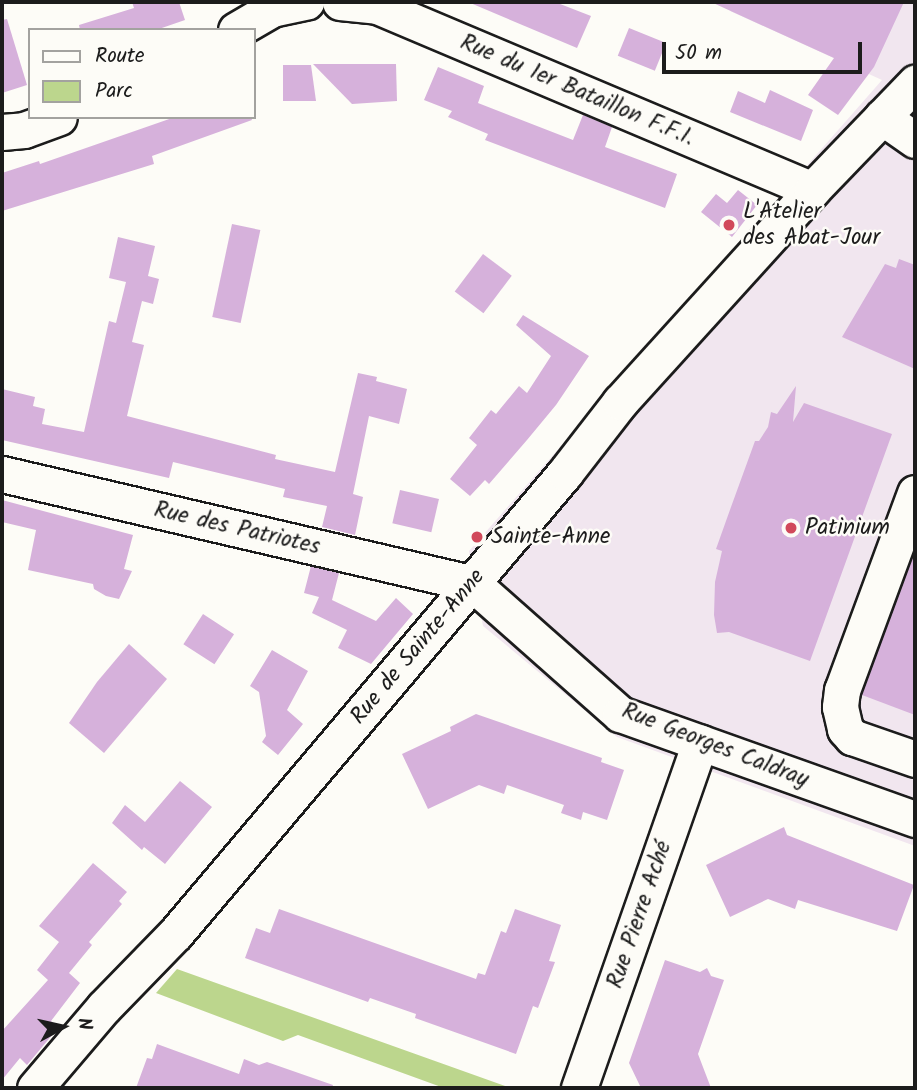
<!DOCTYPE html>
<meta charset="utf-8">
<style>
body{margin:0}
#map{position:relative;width:917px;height:1090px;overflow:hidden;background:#fdfcf7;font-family:Kalam,sans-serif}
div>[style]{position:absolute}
.built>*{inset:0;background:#f1e6ef}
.green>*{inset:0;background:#bcd68d}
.building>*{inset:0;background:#d6b1db;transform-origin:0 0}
.roads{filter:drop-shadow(2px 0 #1c1c1c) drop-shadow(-2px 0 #1c1c1c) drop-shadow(0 2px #1c1c1c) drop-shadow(0 -2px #1c1c1c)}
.minor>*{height:35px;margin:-17.5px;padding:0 17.5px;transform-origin:17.5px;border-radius:17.5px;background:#fdfcf7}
.dots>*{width:19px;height:19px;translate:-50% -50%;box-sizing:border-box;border:4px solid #fdfcf7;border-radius:50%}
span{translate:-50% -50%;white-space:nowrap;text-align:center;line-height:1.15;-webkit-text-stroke:5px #fdfcf7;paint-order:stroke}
.street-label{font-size:23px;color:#1c1c1c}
.poi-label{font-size:23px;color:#1c1c1c}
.left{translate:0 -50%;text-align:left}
.frame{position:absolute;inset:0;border:4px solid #1c1c1c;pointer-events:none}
.legend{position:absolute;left:28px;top:28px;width:228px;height:91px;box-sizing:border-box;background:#fdfcf7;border:2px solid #a3a29f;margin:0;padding:9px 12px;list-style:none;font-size:21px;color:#1c1c1c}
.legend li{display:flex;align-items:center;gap:14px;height:35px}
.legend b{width:35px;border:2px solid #a3a29f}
.north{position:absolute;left:28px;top:992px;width:70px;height:70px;-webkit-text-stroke:5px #fdfcf7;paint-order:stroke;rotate:82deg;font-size:19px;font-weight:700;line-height:28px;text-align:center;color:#1c1c1c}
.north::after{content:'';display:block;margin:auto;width:24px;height:32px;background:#1c1c1c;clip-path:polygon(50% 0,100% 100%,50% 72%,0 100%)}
.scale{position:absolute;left:662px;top:42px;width:200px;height:32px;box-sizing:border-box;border:4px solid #1c1c1c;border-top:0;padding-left:9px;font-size:21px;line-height:24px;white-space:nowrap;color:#1c1c1c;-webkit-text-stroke:5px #fdfcf7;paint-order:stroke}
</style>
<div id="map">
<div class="built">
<div style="clip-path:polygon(739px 2px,915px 2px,915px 846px,617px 737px,483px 626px,469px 551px,882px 80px,730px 11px)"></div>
</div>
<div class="green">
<div style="clip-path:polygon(177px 969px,511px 1088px,444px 1088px,298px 1035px,283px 1041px,156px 993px)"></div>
</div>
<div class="building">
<div style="clip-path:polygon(132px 2px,179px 2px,185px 20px,156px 30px,80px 30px,79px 25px,134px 8px)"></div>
<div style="clip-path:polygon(468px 2px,555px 2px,591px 16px,577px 48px)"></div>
<div style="clip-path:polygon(711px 2px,904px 2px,874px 67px,838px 115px,808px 95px,834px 58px)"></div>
<div style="clip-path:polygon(7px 19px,27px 85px,2px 93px,2px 20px)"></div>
<div style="left:629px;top:28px;width:40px;height:30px;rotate:22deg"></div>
<div style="clip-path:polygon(313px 64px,396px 64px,397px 101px,352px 104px)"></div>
<div style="clip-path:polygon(283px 65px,311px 65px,316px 101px,283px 101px)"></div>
<div style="clip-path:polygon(438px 67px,484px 86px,478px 103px,573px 140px,583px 115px,612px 127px,605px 147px,677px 174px,665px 208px,485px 140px,488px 134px,448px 117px,452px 111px,424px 100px)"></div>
<div style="clip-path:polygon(770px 90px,813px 110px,801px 141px,730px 112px,738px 91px,765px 103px)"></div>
<div style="clip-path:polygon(175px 117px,251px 117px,252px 120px,152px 156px,154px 164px,2px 211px,2px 173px,39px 161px,40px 164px)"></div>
<div style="clip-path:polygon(738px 190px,757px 205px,732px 237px,701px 212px,716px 194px,727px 203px)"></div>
<div style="left:232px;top:224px;width:29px;height:95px;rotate:12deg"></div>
<div style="clip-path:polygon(118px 237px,155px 246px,148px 276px,159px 279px,153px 304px,142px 301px,132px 342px,144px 345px,127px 416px,276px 455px,275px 459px,335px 472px,358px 373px,377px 377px,376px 381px,407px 389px,399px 424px,369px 416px,353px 494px,363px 497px,355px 535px,322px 527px,327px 506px,283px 497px,285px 489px,173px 462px,169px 478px,2px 440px,2px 389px,35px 397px,33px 406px,45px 409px,42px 424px,84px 432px,109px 321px,116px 323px,126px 282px,109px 278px)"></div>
<div style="left:483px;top:254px;width:36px;height:47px;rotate:37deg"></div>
<div style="clip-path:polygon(899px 259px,915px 265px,915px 369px,842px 337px,885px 264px,896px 268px)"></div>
<div style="clip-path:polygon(523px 315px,589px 356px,556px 405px,527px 440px,489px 484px,485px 480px,470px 496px,450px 479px,477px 445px,469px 438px,491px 410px,496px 414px,519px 386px,527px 393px,551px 356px,516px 325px)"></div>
<div style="clip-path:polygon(796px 386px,793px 422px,804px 403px,892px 434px,810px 661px,729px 632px,717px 633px,714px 615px,715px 582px,722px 551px,716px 549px,731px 507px,755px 441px,759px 441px,768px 427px,771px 412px,777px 414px)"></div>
<div style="left:400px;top:490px;width:40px;height:34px;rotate:13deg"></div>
<div style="clip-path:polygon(2px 500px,133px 535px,124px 569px,132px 571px,119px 599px,106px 596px,94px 589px,93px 584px,28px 570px,36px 530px,2px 522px)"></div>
<div style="clip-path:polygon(915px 550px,915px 715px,862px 695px)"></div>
<div style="clip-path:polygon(311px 566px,339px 573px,332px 600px,376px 621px,396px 598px,413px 614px,371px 664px,338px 648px,347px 630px,312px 613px,319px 597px,304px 593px)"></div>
<div style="left:203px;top:614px;width:37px;height:36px;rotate:33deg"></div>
<div style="clip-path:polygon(129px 644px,167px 679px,104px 753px,69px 723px,97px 682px)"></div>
<div style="clip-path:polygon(272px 650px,308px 671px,287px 710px,303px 724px,278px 755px,262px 742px,266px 736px,259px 692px,250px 686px)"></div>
<div style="clip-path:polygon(476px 714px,602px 758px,601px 762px,624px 770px,607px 820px,583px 812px,581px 820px,561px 813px,564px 805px,507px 785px,504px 794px,479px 785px,428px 809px,402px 754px,451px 731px,450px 727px)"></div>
<div style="clip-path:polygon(180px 781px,212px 807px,165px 864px,144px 847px,142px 850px,112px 823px,125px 805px,145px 822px)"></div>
<div style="clip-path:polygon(784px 827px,787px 835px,914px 885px,897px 931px,798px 900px,795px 909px,768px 899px,730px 917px,706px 865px)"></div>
<div style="clip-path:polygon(93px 863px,127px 892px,119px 901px,122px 904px,89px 942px,92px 945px,69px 973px,80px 983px,51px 1021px,58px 1028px,27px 1065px,20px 1058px,2px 1080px,2px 1031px,48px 980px,37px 970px,59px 942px,39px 926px)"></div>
<div style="clip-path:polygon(279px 909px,476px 979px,478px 973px,485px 975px,501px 931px,506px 933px,515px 909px,561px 925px,549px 961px,555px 962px,538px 1008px,533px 1006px,516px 1054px,415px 1018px,416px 1014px,370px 998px,368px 1002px,245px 958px,256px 928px,270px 933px)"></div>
<div style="clip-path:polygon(665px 960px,700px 972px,707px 968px,711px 976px,724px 980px,698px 1054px,711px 1088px,641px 1088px,629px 1063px)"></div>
<div style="clip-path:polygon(157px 1044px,239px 1074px,244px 1059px,259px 1065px,267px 1062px,333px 1085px,332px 1088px,136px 1088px,147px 1058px,152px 1059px)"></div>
</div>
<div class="roads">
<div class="minor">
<div style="left:340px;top:2px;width:37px;rotate:6deg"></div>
<div style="left:377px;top:6px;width:472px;rotate:22.9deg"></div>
<div style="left:236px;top:30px;width:42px;rotate:-30.3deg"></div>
<div style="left:272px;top:9px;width:35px;rotate:-12deg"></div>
<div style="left:882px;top:117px;width:40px;rotate:34.9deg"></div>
<div style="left:2px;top:132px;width:22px;rotate:-5deg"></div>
<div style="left:24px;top:130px;width:37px;rotate:-20deg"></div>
<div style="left:2px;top:474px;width:482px;rotate:13.1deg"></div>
<div style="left:472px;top:583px;width:198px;rotate:41.5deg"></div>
<div style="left:620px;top:714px;width:313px;rotate:19.6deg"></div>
<div style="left:915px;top:493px;width:210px;rotate:110.3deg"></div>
<div style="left:842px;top:690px;width:17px;rotate:97deg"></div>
<div style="left:840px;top:707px;width:23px;rotate:77deg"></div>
<div style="left:845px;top:729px;width:11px;rotate:49deg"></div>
<div style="left:852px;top:737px;width:67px;rotate:19.2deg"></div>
<div style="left:35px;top:1088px;width:106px;rotate:-49.6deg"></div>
<div style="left:104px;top:1007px;width:103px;rotate:-45.8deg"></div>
<div style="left:176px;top:933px;width:602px;rotate:-49.78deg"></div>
<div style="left:565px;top:473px;width:90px;rotate:-52.2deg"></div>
<div style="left:620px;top:402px;width:286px;rotate:-47.8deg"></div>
<div style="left:812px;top:190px;width:149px;rotate:-46.1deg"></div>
<div style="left:579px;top:1088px;width:366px;rotate:-70.7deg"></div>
</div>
</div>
<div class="dots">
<div style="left:729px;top:225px;background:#d1495b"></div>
<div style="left:791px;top:528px;background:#d1495b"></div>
<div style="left:477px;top:537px;background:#d1495b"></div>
</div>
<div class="street-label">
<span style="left:577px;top:91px;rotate:23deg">Rue du 1er Bataillon F.F.I.</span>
<span style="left:237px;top:529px;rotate:13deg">Rue des Patriotes</span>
<span style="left:418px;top:647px;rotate:-50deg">Rue de Sainte-Anne</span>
<span style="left:715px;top:746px;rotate:21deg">Rue Georges Caldray</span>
<span style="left:640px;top:915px;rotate:-71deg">Rue Pierre Aché</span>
</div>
<div class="poi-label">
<span class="left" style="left:743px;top:225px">L'Atelier<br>des Abat-Jour</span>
<span class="left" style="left:805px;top:528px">Patinium</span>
<span class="left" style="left:491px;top:537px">Sainte-Anne</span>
</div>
<div class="frame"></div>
<ul class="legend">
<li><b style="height:9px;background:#fdfcf7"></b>Route</li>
<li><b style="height:19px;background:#bcd68d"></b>Parc</li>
</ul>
<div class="north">N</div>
<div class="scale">50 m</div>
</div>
